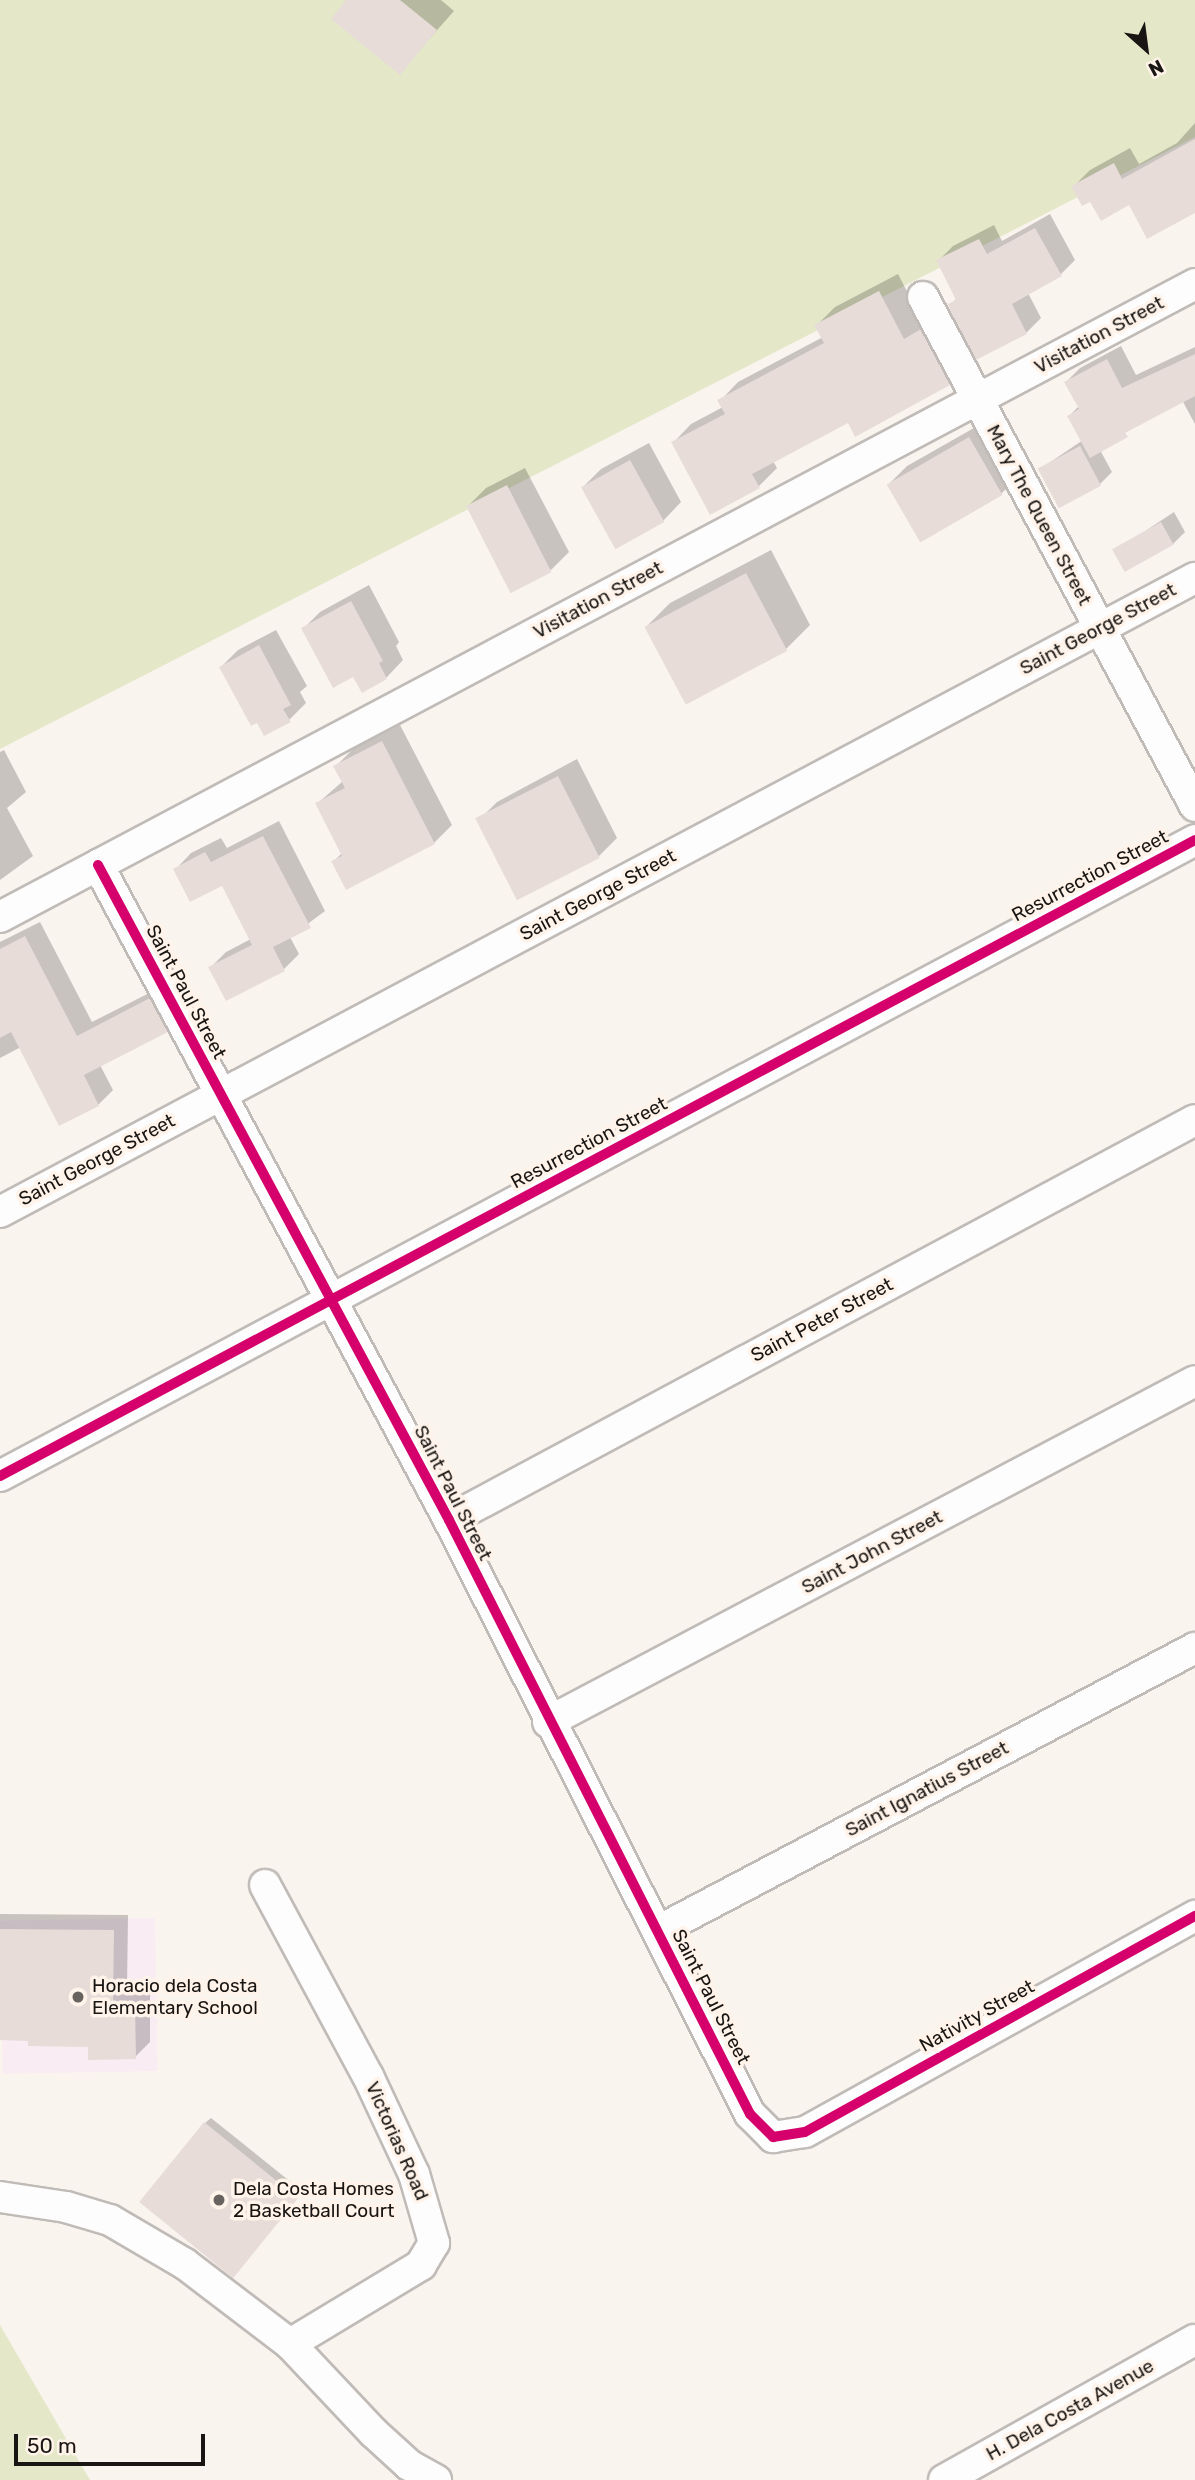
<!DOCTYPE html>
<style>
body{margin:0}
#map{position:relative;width:1195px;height:2480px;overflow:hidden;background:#faf4ef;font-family:Rubik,sans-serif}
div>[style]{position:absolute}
.education>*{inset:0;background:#f9ecf2;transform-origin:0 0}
.green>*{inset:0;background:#e4e8c8}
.shadow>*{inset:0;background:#0003}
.building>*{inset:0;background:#e7dcd8;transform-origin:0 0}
.roads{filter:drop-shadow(2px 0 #c0bbb7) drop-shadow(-2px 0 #c0bbb7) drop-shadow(0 2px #c0bbb7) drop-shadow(0 -2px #c0bbb7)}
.minor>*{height:30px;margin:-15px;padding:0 15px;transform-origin:15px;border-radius:15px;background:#fefdfd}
.cycleway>*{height:10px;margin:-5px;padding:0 5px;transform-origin:5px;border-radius:5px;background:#d6006c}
.dots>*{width:19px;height:19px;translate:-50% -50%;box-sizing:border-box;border:4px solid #fff3ea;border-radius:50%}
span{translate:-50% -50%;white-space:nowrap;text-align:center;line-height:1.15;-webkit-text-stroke:7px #fff3ea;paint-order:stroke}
.street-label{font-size:19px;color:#191512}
.poi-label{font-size:19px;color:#191512}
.left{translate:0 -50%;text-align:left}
.north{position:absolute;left:1111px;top:14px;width:70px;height:70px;-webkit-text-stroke:5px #fff3ea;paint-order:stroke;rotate:152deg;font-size:19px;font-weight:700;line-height:28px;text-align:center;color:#191512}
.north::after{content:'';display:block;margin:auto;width:24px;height:32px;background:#191512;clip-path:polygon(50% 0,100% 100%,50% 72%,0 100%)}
.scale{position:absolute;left:14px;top:2434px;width:191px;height:32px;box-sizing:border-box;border:4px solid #191512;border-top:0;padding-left:9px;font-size:21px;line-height:24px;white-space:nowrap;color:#191512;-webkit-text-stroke:5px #fff3ea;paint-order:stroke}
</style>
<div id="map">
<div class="education">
<div style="left:155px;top:1918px;width:153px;height:155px;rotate:89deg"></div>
</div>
<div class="green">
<div style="clip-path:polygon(0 0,1195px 0,1195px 137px,0 749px)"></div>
<div style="clip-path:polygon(0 2325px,90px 2480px,0 2480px)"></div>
</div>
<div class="shadow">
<div style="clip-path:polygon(348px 0,441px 0,454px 11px,400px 72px)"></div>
<div style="clip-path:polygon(1195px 123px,1195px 211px,1091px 200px,1074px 186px,1090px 170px,1130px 148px,1139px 164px,1177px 143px)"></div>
<div style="clip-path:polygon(1050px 214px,1075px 260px,1060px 275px,1028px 293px,1041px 318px,1026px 333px,950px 305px,957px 298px,938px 261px,953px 246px,994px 225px,1002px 241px)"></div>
<div style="clip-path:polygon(898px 274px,923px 322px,967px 365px,949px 383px,848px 420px,773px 461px,777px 468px,758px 487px,673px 443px,691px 424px,723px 407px,720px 401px,738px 382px,823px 337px,817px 325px,835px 307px)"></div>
<div style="clip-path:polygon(1121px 346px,1136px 375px,1195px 347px,1195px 424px,1182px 400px,1139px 423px,1100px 450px,1112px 472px,1100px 484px,1060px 506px,1040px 469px,1083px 440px,1069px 416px,1079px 406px,1066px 382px,1080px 368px)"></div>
<div style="clip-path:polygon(988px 420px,1019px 476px,1001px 494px,889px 484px,907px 466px)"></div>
<div style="clip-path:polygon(649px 443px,681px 502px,663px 521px,583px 487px,601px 469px)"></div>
<div style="clip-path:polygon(525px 468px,569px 552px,551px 570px,468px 506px,486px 488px)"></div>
<div style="clip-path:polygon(1174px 512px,1185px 532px,1173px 544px,1115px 551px)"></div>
<div style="clip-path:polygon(771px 550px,810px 625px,786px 649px,685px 702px,646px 627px,670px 603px)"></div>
<div style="clip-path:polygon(369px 585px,399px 642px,396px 646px,403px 660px,386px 678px,353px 675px,303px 629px,320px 612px)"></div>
<div style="clip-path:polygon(276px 630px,307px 686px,300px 692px,306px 703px,289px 720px,257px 721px,221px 667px,238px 650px)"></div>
<div style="clip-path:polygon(400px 725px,452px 825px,434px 843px,333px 862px,343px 852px,318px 803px,343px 781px,336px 766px,353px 749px)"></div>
<div style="clip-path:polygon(4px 750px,26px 792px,7px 808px,33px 856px,0 880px,0 752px)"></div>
<div style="clip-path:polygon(577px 759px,617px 838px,599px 856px,479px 820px,497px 802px)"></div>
<div style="clip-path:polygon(279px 821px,325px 911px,290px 937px,299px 954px,284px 969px,210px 968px,226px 952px,251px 939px,222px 884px,176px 869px,191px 853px,221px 838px,227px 848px)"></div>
<div style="clip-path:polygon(40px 922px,92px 1022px,165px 985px,182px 1016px,167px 1031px,100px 1065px,113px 1090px,98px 1105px,21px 1047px,0 1058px,0 942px)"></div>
<div style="clip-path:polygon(0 1914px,128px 1915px,127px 1989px,150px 1989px,150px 2042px,135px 2057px,89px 2045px,0 2038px)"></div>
<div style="clip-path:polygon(211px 2118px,302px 2191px,239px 2270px,205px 2123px)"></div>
</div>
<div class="building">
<div style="clip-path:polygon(346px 0,400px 0,437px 30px,400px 75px,331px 19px)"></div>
<div style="clip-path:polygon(1195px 139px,1195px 213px,1147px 239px,1129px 205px,1101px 221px,1090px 202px,1082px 206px,1071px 186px,1114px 163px,1122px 179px)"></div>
<div style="clip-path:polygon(1035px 228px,1062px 276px,1012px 304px,1027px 334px,976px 360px,951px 312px,948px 304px,956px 300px,936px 260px,979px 239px,987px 254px)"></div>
<div style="clip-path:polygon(879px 291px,904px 339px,921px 329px,950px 385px,855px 437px,848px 423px,752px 474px,760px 488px,710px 515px,671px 442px,725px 414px,717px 400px,824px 343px,814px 325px)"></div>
<div style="clip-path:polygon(1195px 354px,1195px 396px,1125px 433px,1128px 437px,1090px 458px,1067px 416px,1079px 409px,1064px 382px,1107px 359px,1122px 388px)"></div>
<div style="left:969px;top:437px;width:67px;height:95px;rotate:60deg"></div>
<div style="left:1080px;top:446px;width:45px;height:48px;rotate:62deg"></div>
<div style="left:630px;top:460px;width:71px;height:56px;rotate:61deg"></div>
<div style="left:507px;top:485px;width:98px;height:46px;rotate:63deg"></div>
<div style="left:1161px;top:522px;width:26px;height:56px;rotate:61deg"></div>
<div style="left:746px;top:573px;width:88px;height:115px;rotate:62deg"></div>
<div style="clip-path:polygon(351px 601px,383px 661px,379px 663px,387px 679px,362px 693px,353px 677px,333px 688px,301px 628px)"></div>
<div style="clip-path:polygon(259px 645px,291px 705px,283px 709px,291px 722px,264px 736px,257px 723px,251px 726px,219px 667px)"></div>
<div style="clip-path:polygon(382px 741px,435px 844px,346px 890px,331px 861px,342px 856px,315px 803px,345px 788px,333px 766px)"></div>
<div style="left:558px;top:776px;width:92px;height:93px;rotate:63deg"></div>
<div style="clip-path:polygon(263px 836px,311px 928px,273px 947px,285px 971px,226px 1001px,208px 967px,252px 945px,222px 886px,190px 902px,173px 869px,205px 852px,211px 862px)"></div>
<div style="clip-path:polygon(25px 936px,77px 1036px,150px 998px,168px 1032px,84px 1075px,99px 1106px,59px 1126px,11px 1032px,0 1038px,0 949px)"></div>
<div style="clip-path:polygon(0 1929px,114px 1930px,113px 2004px,135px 2003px,136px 2059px,88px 2060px,88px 2047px,28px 2046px,28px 2041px,0 2040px)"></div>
<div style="left:204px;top:2122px;width:121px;height:103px;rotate:39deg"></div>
</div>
<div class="roads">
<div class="minor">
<div style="left:923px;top:297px;width:577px;rotate:61.88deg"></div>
<div style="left:98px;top:865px;width:743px;rotate:61.81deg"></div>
<div style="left:449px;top:1520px;width:666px;rotate:63.13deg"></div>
<div style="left:750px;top:2114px;width:33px;rotate:45deg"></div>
<div style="left:773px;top:2137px;width:32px;rotate:-9deg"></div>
<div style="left:805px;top:2132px;width:446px;rotate:-29deg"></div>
<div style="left:0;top:917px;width:1352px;rotate:-27.91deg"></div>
<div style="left:0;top:1212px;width:1353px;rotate:-27.95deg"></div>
<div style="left:0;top:1476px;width:1354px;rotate:-28.02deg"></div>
<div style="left:449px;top:1520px;width:846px;rotate:-28.2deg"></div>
<div style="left:548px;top:1722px;width:731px;rotate:-27.79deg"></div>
<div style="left:265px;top:1885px;width:217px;rotate:61.7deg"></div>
<div style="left:368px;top:2076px;width:108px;rotate:64.9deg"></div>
<div style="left:414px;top:2174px;width:72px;rotate:73.8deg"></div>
<div style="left:434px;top:2243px;width:26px;rotate:121deg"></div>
<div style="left:421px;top:2265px;width:153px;rotate:148.9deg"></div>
<div style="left:658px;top:1931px;width:607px;rotate:-27.79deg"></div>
<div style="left:0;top:2197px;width:67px;rotate:8.6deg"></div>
<div style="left:66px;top:2207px;width:46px;rotate:16.5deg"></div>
<div style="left:110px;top:2220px;width:87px;rotate:30.4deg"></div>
<div style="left:185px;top:2264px;width:132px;rotate:37.3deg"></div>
<div style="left:290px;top:2344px;width:122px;rotate:46.7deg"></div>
<div style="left:374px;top:2433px;width:47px;rotate:42.4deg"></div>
<div style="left:409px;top:2465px;width:31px;rotate:29deg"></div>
<div style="left:944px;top:2480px;width:287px;rotate:-29.2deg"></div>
</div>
</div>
<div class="cycleway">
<div style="left:98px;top:865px;width:743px;rotate:61.81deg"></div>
<div style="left:449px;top:1520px;width:666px;rotate:63.13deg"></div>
<div style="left:750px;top:2114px;width:33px;rotate:45deg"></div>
<div style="left:773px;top:2137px;width:32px;rotate:-9deg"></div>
<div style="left:805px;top:2132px;width:446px;rotate:-29deg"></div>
<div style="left:0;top:1476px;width:1354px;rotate:-28.02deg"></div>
</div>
<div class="dots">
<div style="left:78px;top:1997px;background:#68635f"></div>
<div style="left:219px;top:2200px;background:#68635f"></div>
</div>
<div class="street-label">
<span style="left:1099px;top:335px;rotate:-28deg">Visitation Street</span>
<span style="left:1039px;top:515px;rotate:62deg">Mary The Queen Street</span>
<span style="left:598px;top:600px;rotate:-28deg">Visitation Street</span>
<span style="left:1098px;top:629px;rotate:-28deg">Saint George Street</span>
<span style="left:1090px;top:876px;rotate:-28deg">Resurrection Street</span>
<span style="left:598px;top:895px;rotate:-28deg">Saint George Street</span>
<span style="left:186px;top:992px;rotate:62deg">Saint Paul Street</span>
<span style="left:589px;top:1143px;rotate:-28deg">Resurrection Street</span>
<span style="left:97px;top:1160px;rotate:-28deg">Saint George Street</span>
<span style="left:822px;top:1320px;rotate:-28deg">Saint Peter Street</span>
<span style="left:453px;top:1493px;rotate:63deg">Saint Paul Street</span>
<span style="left:872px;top:1552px;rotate:-28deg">Saint John Street</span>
<span style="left:927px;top:1789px;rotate:-28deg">Saint Ignatius Street</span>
<span style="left:711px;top:1997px;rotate:63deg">Saint Paul Street</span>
<span style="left:977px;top:2016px;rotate:-29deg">Nativity Street</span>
<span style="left:397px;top:2141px;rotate:66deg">Victorias Road</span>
<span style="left:1070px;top:2410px;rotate:-29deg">H. Dela Costa Avenue</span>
</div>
<div class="poi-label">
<span class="left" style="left:92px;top:1997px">Horacio dela Costa<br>Elementary School</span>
<span class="left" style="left:233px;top:2200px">Dela Costa Homes<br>2 Basketball Court</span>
</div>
<div class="north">N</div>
<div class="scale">50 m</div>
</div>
